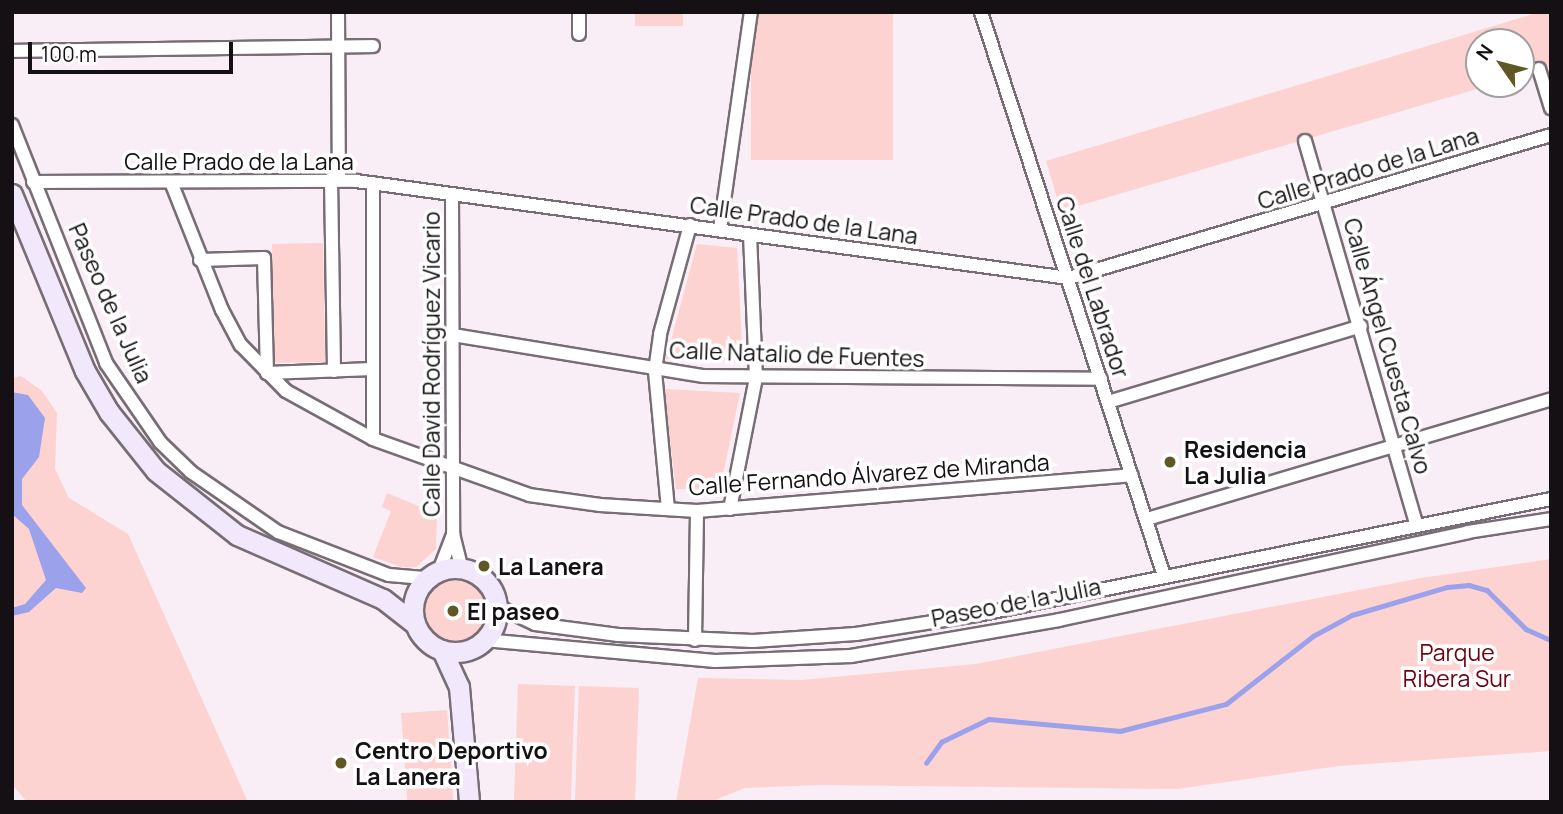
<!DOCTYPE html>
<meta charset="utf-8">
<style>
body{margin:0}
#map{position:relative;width:1563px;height:814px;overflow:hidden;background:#f9edf6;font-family:Manrope,sans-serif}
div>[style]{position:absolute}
.green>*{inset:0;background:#fcd3d0;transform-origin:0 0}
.round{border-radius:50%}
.water>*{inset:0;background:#9ca1eb}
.stream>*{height:4.5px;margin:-2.25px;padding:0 2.25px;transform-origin:2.25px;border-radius:2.25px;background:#9ca1eb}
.roads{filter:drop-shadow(2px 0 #776d75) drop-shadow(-2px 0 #776d75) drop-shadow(0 2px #776d75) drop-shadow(0 -2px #776d75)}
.street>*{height:12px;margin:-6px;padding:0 6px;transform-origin:6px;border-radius:6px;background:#fff}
.secondary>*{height:19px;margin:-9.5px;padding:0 9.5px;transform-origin:9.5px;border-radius:9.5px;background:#f2e8fc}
.secondary>.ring{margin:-9.5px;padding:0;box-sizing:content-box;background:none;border:19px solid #f2e8fc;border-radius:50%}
.dots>*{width:19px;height:19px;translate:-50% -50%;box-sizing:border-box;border:4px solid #fff;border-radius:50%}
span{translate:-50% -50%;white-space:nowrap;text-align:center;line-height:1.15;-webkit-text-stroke:7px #fff;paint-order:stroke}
.street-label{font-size:23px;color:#141013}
.poi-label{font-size:23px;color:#141013;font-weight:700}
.left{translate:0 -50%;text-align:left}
.park-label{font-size:23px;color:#6e0110}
.frame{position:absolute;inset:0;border:14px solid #141013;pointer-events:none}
.north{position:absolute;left:1465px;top:28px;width:70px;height:70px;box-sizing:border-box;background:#fff;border:2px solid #a19fa1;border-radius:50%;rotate:305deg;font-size:19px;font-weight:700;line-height:28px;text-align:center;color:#141013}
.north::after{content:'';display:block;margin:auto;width:24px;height:32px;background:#5f5824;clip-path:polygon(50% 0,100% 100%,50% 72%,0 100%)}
.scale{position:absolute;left:28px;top:42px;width:205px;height:32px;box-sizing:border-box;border:4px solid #141013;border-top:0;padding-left:9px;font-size:21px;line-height:24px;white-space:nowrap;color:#141013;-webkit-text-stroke:5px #fff;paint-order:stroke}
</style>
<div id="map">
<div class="green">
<div style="left:635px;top:12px;width:48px;height:14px"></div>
<div style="left:751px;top:12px;width:142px;height:148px"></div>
<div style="clip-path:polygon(1540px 12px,1551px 12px,1551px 67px,1521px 76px,1521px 42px,1479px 42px,1479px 84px,1494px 84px,1061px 211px,1046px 161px)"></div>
<div style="left:323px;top:243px;width:119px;height:51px;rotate:89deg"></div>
<div style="clip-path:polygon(697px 244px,737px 248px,743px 361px,666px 359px)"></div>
<div style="clip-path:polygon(21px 376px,42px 391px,57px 413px,55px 469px,69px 498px,128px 534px,248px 802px,27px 802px,12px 784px,12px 378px)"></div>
<div style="clip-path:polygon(664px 389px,740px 393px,720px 489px,676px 489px)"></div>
<div style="clip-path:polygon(387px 493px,437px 514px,436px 549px,416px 567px,401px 567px,373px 557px,391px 511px,382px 507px)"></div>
<div style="clip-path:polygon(1551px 559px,1551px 751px,1339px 766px,1177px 789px,821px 785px,745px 788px,710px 802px,676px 802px,698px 678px,801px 680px,976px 664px,1421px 578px)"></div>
<div class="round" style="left:413px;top:568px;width:84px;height:84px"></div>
<div style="left:518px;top:684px;width:57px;height:118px;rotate:2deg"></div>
<div style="left:579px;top:686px;width:60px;height:116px;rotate:2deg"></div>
<div style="left:447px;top:710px;width:92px;height:46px;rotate:86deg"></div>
</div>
<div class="water">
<div style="clip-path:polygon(12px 392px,28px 395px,45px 418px,39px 457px,22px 479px,22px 505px,86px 588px,82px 593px,56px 588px,29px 612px,12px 616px,12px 608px,25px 604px,46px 580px,29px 529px,12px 514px)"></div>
</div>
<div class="stream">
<div style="left:926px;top:763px;width:26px;rotate:-54deg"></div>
<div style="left:941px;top:742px;width:53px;rotate:-25.6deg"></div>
<div style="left:989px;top:719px;width:132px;rotate:5.2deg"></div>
<div style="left:1120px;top:731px;width:109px;rotate:-14.3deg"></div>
<div style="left:1226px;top:704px;width:110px;rotate:-38deg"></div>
<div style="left:1313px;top:636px;width:44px;rotate:-28.3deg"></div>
<div style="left:1352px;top:615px;width:99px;rotate:-16.4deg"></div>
<div style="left:1447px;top:587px;width:22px;rotate:-5deg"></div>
<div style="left:1469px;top:585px;width:19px;rotate:16deg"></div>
<div style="left:1487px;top:590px;width:55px;rotate:45deg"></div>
<div style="left:1526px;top:629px;width:27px;rotate:24deg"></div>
</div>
<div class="roads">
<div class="street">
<div style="left:338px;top:12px;width:167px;rotate:89.7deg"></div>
<div style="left:579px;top:12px;width:22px;rotate:90deg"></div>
<div style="left:981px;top:12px;width:593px;rotate:72.02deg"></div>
<div style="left:12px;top:51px;width:361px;rotate:-0.8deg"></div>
<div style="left:1539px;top:69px;width:41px;rotate:72.9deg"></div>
<div style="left:12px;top:125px;width:256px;rotate:68.4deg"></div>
<div style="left:106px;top:363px;width:96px;rotate:55.6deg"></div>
<div style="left:160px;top:442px;width:43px;rotate:44.1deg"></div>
<div style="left:191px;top:472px;width:106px;rotate:34.6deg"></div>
<div style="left:278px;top:532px;width:119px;rotate:21.2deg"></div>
<div style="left:389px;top:575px;width:38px;rotate:5deg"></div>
<div style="left:1305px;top:141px;width:398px;rotate:73.8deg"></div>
<div style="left:331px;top:179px;width:192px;rotate:89.1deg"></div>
<div style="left:33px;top:182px;width:323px;rotate:-0.2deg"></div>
<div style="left:356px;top:181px;width:720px;rotate:7.75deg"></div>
<div style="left:1069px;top:278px;width:503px;rotate:-16.52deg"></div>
<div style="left:171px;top:182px;width:138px;rotate:68.3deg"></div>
<div style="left:222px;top:310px;width:40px;rotate:62deg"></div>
<div style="left:241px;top:345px;width:64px;rotate:45.6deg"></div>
<div style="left:286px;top:391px;width:99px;rotate:28.9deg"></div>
<div style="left:373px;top:439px;width:166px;rotate:19.7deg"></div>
<div style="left:529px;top:495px;width:72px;rotate:8deg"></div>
<div style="left:600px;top:505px;width:97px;rotate:3.5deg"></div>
<div style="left:697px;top:511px;width:436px;rotate:-4.7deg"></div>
<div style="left:452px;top:194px;width:340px;rotate:89.8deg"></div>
<div style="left:453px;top:534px;width:36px;rotate:76deg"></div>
<div style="left:720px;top:229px;width:219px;rotate:-81.9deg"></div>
<div style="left:200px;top:260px;width:64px;rotate:-1.8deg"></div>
<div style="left:264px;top:258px;width:115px;rotate:88.5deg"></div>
<div style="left:267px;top:373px;width:106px;rotate:-2.2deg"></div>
<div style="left:453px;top:335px;width:254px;rotate:9.3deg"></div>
<div style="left:704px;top:376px;width:397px;rotate:0.4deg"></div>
<div style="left:1108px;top:402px;width:264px;rotate:-16.7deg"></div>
<div style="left:373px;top:439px;width:256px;rotate:-90deg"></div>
<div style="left:668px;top:509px;width:139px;rotate:-95.4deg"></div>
<div style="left:655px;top:371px;width:37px;rotate:-82deg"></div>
<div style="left:660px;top:334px;width:113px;rotate:-74.6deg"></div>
<div style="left:730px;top:509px;width:134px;rotate:-78.8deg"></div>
<div style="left:756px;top:378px;width:143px;rotate:-92.4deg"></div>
<div style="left:1147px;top:519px;width:421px;rotate:-16.5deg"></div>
<div style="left:439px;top:571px;width:40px;rotate:-69deg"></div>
<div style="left:497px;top:606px;width:42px;rotate:25.3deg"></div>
<div style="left:535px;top:624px;width:84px;rotate:7.5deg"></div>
<div style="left:618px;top:635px;width:135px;rotate:2.5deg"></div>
<div style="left:753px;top:641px;width:103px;rotate:-3.9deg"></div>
<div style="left:856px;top:634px;width:122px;rotate:-8.9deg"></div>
<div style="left:977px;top:615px;width:586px;rotate:-11.43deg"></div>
<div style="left:484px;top:640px;width:232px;rotate:5.2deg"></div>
<div style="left:715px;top:661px;width:136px;rotate:-2.1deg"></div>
<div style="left:851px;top:656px;width:211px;rotate:-9.8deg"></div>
<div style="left:1059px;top:620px;width:418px;rotate:-12.1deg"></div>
<div style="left:1468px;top:532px;width:84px;rotate:-8.9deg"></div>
<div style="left:695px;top:640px;width:129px;rotate:-89.1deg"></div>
</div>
<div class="secondary">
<div style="left:12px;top:194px;width:191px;rotate:67.6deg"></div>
<div style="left:85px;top:371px;width:48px;rotate:59.7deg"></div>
<div style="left:109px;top:412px;width:75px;rotate:51.5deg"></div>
<div style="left:156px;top:471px;width:103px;rotate:38.3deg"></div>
<div style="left:237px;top:535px;width:159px;rotate:23.7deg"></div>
<div style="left:383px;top:599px;width:39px;rotate:38deg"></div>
<div class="ring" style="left:413px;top:568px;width:65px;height:65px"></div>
<div style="left:442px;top:650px;width:41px;rotate:65.3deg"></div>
<div style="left:459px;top:687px;width:115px;rotate:85deg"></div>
</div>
</div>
<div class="dots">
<div style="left:1170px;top:462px;background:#5f5824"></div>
<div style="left:484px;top:566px;background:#5f5824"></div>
<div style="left:453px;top:611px;background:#5f5824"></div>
<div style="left:341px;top:763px;background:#5f5824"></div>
</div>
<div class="street-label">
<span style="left:239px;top:161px">Calle Prado de la Lana</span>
<span style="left:1368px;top:168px;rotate:-17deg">Calle Prado de la Lana</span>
<span style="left:804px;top:220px;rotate:8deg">Calle Prado de la Lana</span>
<span style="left:1093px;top:287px;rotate:72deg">Calle del Labrador</span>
<span style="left:111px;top:303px;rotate:66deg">Paseo de la Julia</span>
<span style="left:1388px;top:346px;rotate:74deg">Calle Ángel Cuesta Calvo</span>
<span style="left:797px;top:354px;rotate:2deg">Calle Natalio de Fuentes</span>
<span style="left:431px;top:364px;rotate:-90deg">Calle David Rodríguez Vicario</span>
<span style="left:869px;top:474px;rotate:-4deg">Calle Fernando Álvarez de Miranda</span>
<span style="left:1016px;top:602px;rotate:-11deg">Paseo de la Julia</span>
</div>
<div class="poi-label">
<span class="left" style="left:1184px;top:462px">Residencia<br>La Julia</span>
<span class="left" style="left:498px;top:566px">La Lanera</span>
<span class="left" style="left:467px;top:611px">El paseo</span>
<span class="left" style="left:355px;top:763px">Centro Deportivo<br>La Lanera</span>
</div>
<div class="park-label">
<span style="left:1457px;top:665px">Parque<br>Ribera Sur</span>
</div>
<div class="frame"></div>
<div class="north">N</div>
<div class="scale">100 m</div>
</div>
